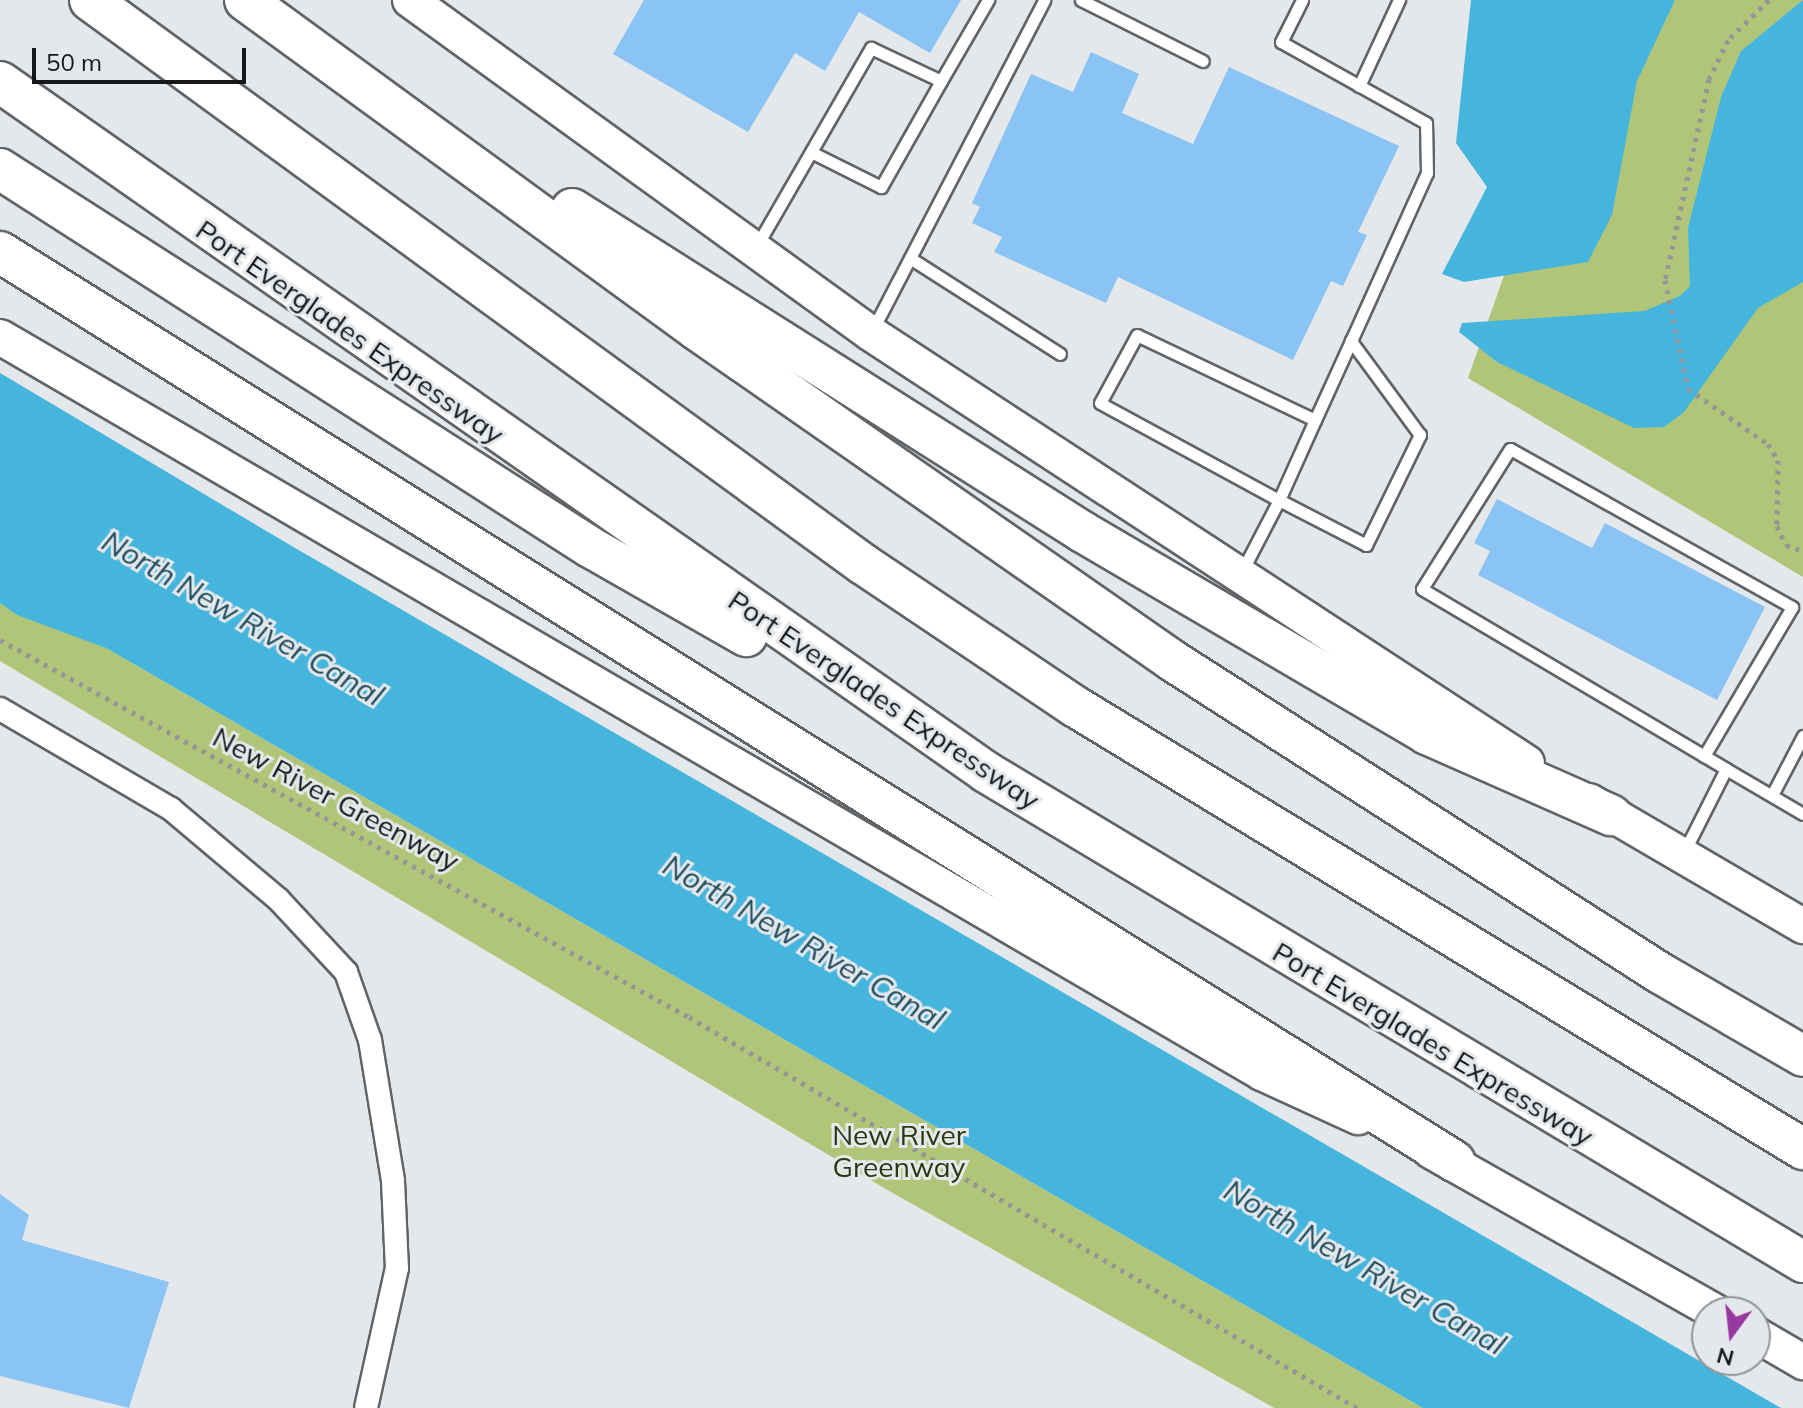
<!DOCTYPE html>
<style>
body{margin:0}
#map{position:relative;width:1803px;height:1408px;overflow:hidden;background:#e4e8eb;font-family:Mulish,sans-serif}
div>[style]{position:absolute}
.green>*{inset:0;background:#b0c577}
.water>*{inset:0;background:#46b5dd}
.building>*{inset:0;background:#8ac4f4}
.path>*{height:5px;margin-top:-2.5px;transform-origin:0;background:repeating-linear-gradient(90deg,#939698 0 4px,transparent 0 10px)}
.roads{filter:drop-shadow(2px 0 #616467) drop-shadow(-2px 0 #616467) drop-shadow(0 2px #616467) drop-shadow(0 -2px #616467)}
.lane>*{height:11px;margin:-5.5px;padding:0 5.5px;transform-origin:5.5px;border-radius:5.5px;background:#fff}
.street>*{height:22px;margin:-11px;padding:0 11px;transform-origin:11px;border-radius:11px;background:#fff}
.primary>*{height:34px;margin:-17px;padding:0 17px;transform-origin:17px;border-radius:17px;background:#fff}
.highway>*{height:40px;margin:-20px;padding:0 20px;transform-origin:20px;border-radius:20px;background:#fff}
span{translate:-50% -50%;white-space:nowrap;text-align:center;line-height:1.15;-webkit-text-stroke:6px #e4e8eb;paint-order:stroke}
.street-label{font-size:28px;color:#161718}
.park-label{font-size:28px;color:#2d3611}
.water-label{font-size:30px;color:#214e60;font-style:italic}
.north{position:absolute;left:1691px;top:1296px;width:80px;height:80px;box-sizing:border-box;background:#e4e8eb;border:2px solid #929497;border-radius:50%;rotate:195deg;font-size:22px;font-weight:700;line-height:32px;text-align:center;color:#161718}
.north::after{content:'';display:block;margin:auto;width:28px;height:36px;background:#9938a0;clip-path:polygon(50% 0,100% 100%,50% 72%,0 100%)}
.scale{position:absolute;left:32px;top:48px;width:214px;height:36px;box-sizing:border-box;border:4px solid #161718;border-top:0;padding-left:10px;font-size:24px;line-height:28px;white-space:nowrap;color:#161718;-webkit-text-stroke:6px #e4e8eb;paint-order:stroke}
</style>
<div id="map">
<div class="green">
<div style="clip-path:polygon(1561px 0,1803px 0,1803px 577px,1468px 378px,1527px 210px)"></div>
<div style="clip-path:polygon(0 603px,106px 648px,1423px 1408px,1274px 1408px,884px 1188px,0 661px)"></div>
</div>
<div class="water">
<div style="clip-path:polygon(1471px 0,1675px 0,1637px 81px,1612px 215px,1588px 262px,1464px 282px,1442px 274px,1487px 187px,1456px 143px)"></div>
<div style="clip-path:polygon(1803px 0,1803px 282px,1758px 308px,1684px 412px,1664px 427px,1634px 428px,1497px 362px,1459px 332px,1462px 323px,1644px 311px,1680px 296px,1690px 286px,1688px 228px,1721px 97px,1741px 51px)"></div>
<div style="clip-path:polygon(0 373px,290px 545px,1781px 1408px,1423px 1408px,106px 648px,17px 615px,0 603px)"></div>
</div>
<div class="building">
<div style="clip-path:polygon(644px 0,961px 0,930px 53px,859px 12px,825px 71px,795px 53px,748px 132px,613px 54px)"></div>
<div style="clip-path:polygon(1091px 52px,1139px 74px,1122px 113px,1193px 144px,1229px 67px,1399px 146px,1358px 232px,1367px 235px,1343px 286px,1331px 281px,1293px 360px,1118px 277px,1106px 303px,994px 252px,1002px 237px,972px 223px,980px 207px,972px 203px,1031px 74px,1073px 92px)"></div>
<div style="clip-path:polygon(1497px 499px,1592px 548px,1605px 523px,1765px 607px,1717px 700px,1478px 575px,1490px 551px,1474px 543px)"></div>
<div style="clip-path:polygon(0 1194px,29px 1215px,22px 1240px,169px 1282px,129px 1408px,0 1376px)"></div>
</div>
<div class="path">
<div style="left:1769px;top:0;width:57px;rotate:135.7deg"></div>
<div style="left:1728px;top:40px;width:43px;rotate:116deg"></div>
<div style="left:1709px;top:79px;width:206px;rotate:102.3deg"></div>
<div style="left:1665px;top:280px;width:111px;rotate:78.1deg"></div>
<div style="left:1688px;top:389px;width:97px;rotate:34.5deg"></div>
<div style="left:1768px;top:444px;width:19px;rotate:58deg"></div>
<div style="left:1778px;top:460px;width:66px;rotate:90.9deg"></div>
<div style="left:1777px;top:526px;width:21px;rotate:65deg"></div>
<div style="left:1786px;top:545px;width:18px;rotate:19deg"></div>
<div style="left:0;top:640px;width:785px;rotate:28.69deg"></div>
<div style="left:689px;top:1017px;width:774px;rotate:30.34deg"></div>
</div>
<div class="roads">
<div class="lane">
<div style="left:1081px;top:0;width:136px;rotate:26.6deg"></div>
<div style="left:941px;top:81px;width:94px;rotate:-59.9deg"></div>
<div style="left:1359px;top:86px;width:95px;rotate:-65.1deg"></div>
<div style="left:756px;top:247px;width:230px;rotate:-60deg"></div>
<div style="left:871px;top:48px;width:77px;rotate:25.2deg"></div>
<div style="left:941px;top:81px;width:122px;rotate:119.5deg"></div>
<div style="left:881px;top:187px;width:78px;rotate:-153.4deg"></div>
<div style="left:910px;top:258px;width:178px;rotate:32.6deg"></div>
<div style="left:873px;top:329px;width:371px;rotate:-62.5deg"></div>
<div style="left:1315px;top:420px;width:197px;rotate:-154.5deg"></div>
<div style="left:1137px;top:335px;width:77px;rotate:118.6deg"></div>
<div style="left:1100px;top:403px;width:204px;rotate:28.5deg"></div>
<div style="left:1279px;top:500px;width:88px;rotate:-65.8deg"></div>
<div style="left:1315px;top:420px;width:87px;rotate:-65.5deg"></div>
<div style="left:1241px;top:573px;width:82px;rotate:-62.5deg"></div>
<div style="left:1279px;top:500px;width:98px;rotate:27.3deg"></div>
<div style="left:1366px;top:545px;width:123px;rotate:-63.9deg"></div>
<div style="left:1420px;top:435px;width:117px;rotate:-126.3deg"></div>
<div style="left:1351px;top:341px;width:184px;rotate:-65.7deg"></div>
<div style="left:1427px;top:173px;width:50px;rotate:-91.1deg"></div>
<div style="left:1426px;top:123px;width:166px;rotate:-150.8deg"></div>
<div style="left:1281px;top:42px;width:47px;rotate:-63.4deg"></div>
<div style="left:1704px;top:756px;width:173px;rotate:-59.4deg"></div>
<div style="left:1792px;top:607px;width:323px;rotate:-150.7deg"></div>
<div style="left:1510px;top:449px;width:165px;rotate:122.2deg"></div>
<div style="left:1422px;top:589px;width:353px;rotate:30.6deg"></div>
<div style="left:1772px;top:795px;width:67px;rotate:-62.3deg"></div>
<div style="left:1684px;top:852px;width:93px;rotate:-63.2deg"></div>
<div style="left:1726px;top:769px;width:89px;rotate:30.3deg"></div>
</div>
<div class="street">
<div style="left:0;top:709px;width:198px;rotate:30.3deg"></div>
<div style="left:171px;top:809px;width:140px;rotate:40.1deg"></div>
<div style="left:278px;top:899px;width:100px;rotate:47deg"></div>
<div style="left:346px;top:972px;width:72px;rotate:70.6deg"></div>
<div style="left:370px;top:1040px;width:143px;rotate:80.7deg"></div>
<div style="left:393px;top:1181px;width:87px;rotate:87.4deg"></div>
<div style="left:397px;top:1268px;width:143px;rotate:102.5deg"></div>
</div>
<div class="primary">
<div style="left:410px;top:0;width:568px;rotate:35.9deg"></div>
<div style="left:870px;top:333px;width:785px;rotate:33.2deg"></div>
<div style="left:0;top:337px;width:1461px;rotate:30.25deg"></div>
<div style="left:1262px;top:1073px;width:106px;rotate:24.6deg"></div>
<div style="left:1589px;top:801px;width:248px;rotate:30.3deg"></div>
<div style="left:1431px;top:1151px;width:327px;rotate:29.5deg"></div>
<div style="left:1755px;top:1334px;width:56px;rotate:30.3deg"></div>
</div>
<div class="highway">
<div style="left:90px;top:0;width:957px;rotate:36.12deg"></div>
<div style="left:863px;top:564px;width:257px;rotate:33.9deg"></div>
<div style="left:1076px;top:707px;width:851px;rotate:31.3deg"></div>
<div style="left:245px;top:0;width:558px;rotate:36.11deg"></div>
<div style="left:696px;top:329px;width:581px;rotate:34.84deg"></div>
<div style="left:1173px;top:661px;width:578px;rotate:32.65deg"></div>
<div style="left:1660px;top:973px;width:165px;rotate:30.1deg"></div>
<div style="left:0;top:82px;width:1203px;rotate:34.98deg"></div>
<div style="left:986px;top:772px;width:953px;rotate:30.95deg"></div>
<div style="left:0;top:169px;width:701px;rotate:32.65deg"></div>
<div style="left:590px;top:547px;width:180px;rotate:29.7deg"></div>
<div style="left:572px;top:209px;width:605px;rotate:32.3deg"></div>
<div style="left:1083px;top:532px;width:399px;rotate:30.4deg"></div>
<div style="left:1427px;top:734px;width:201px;rotate:23.8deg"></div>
<div style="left:0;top:252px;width:1715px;rotate:32.01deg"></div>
</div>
</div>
<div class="street-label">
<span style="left:350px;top:332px;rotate:35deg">Port Everglades Expressway</span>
<span style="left:884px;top:700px;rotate:34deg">Port Everglades Expressway</span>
<span style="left:336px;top:799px;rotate:28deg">New River Greenway</span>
<span style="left:1433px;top:1044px;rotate:31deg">Port Everglades Expressway</span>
</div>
<div class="park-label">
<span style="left:899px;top:1151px">New River<br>Greenway</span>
</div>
<div class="water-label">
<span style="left:243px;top:618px;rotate:30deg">North New River Canal</span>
<span style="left:804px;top:942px;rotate:30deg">North New River Canal</span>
<span style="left:1365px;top:1267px;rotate:30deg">North New River Canal</span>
</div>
<div class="north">N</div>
<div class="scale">50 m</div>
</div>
